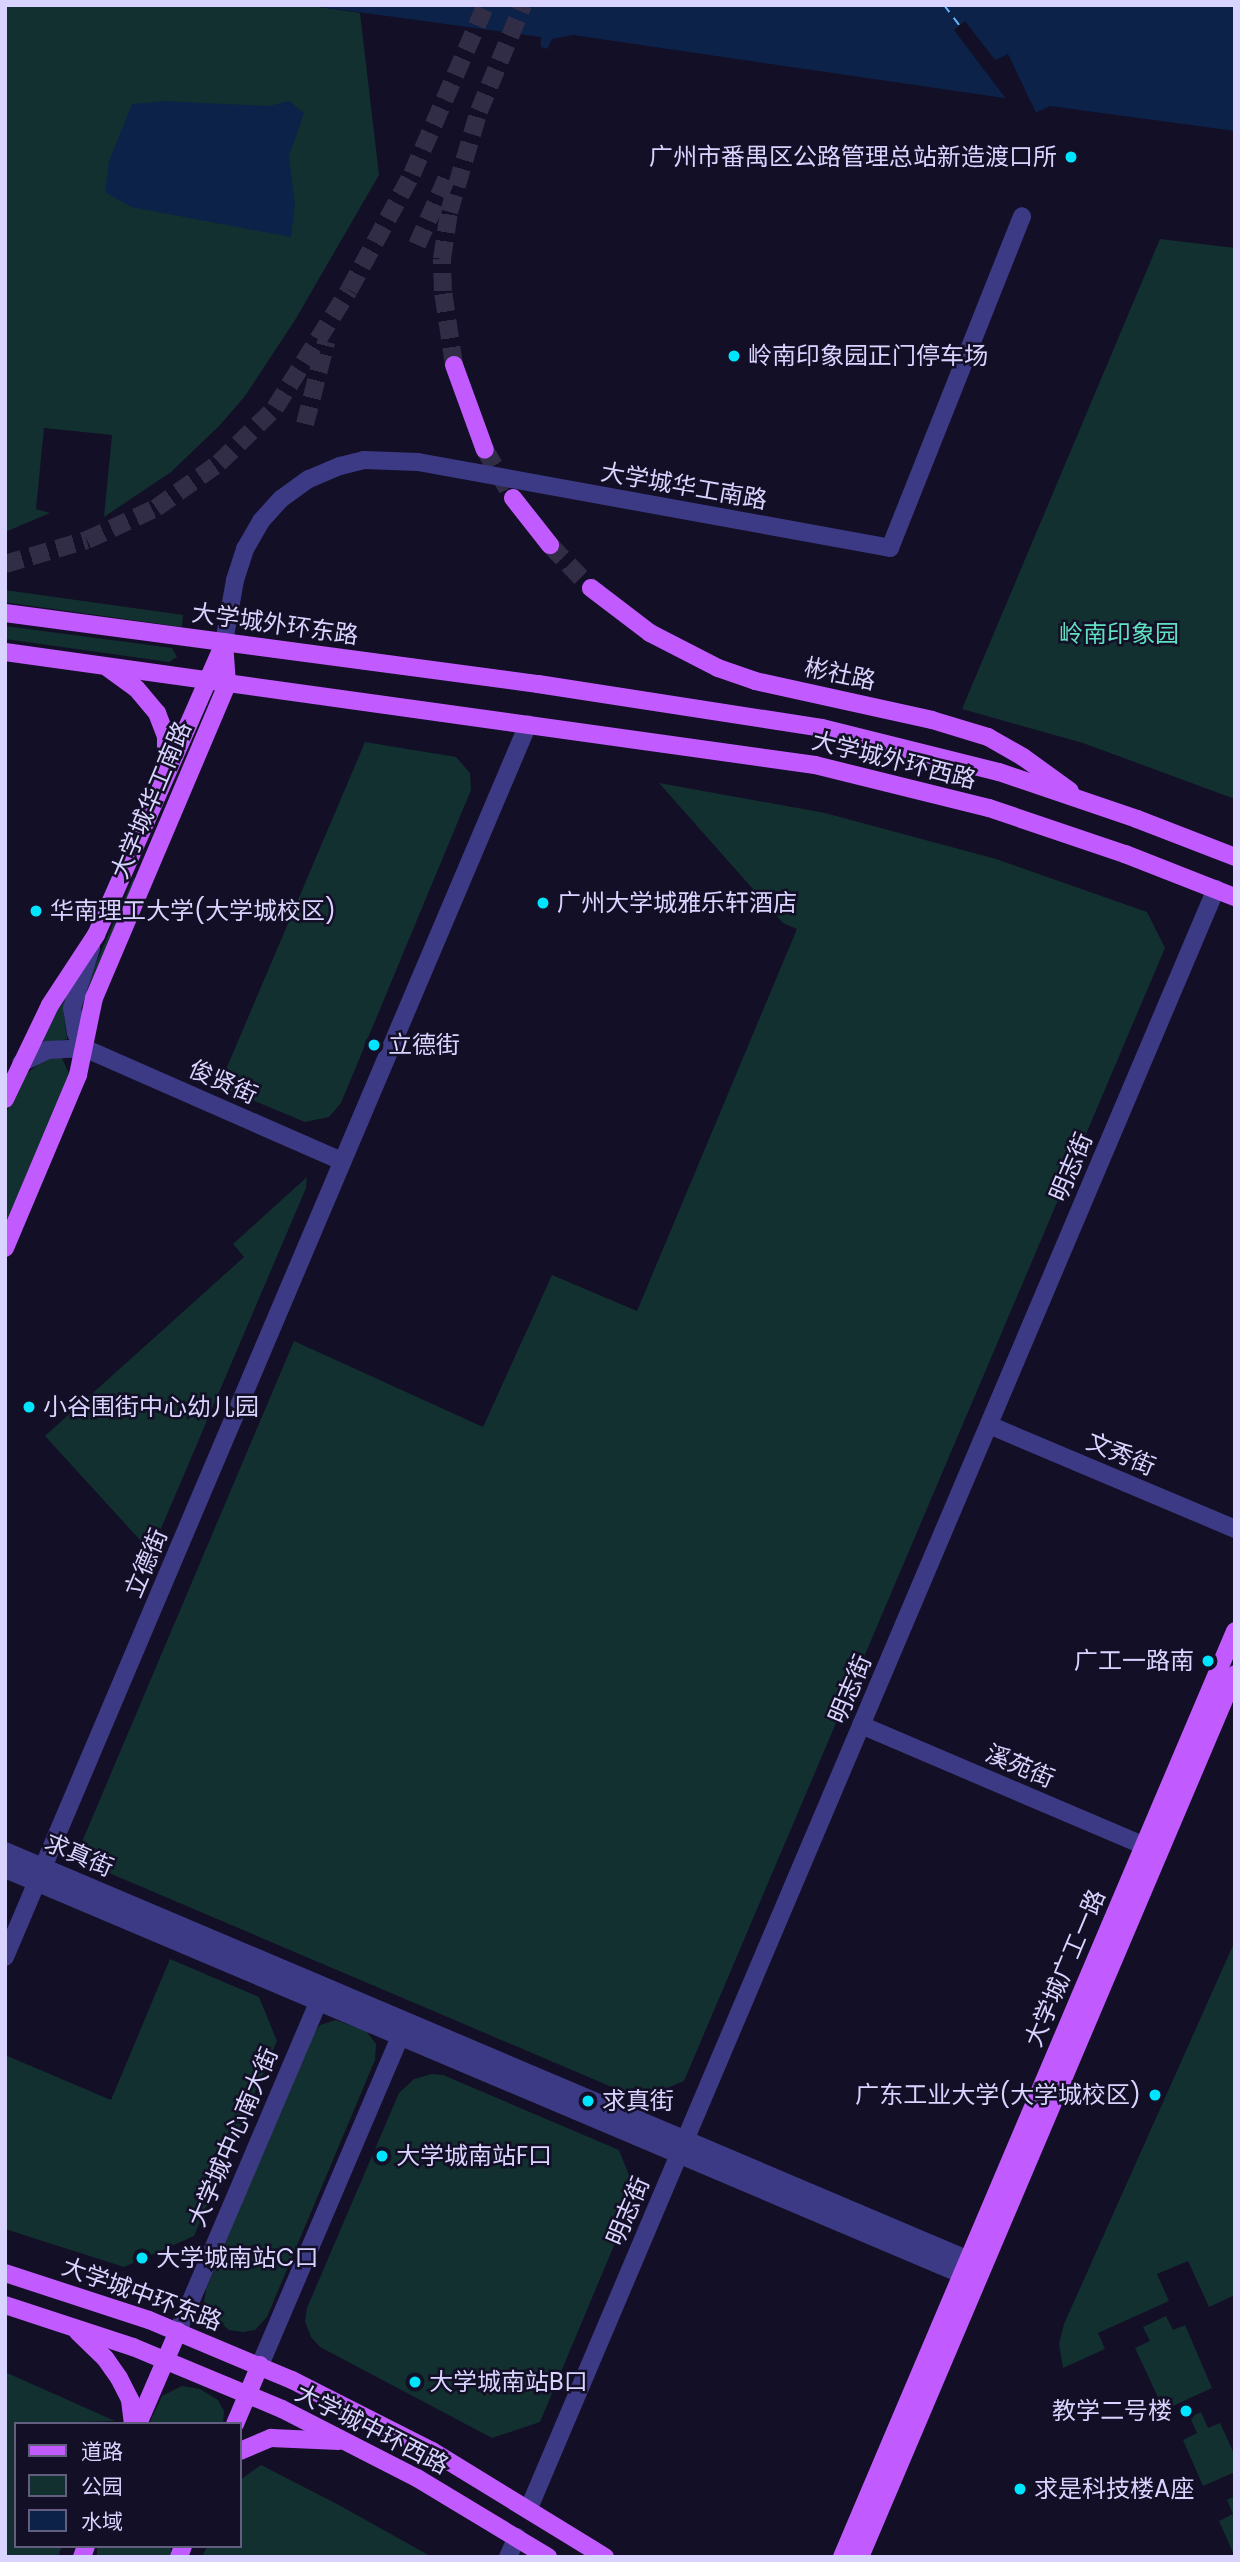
<!DOCTYPE html>
<meta charset="utf-8">
<style>
body{margin:0}
#map{position:relative;width:1240px;height:2562px;overflow:hidden;background:#130f26;font-family:Poppins,"Noto Sans SC",sans-serif}
div>[style]{position:absolute}
.green>*{inset:0;background:#12302f;transform-origin:0 0}
.water>*{inset:0;background:#0c2248}
.pier>*{inset:0;background:#130f26}
.ferry>*{height:2px;margin-top:-1px;transform-origin:0;background:repeating-linear-gradient(90deg,#62b6ff 0 9px,transparent 0 16px)}
.major-tunnel>*{height:18px;margin-top:-9px;transform-origin:0;background:repeating-linear-gradient(90deg,#312d47 0 18px,transparent 0 27px)}
.minor>*{height:18px;margin:-9px;padding:0 9px;transform-origin:9px;border-radius:9px;background:#3d3a85}
.major>*{height:18px;margin:-9px;padding:0 9px;transform-origin:9px;border-radius:9px;background:#c25bff}
.dots>*{width:19px;height:19px;translate:-50% -50%;box-sizing:border-box;border:4px solid #130f26;border-radius:50%}
span{translate:-50% -50%;white-space:nowrap;text-align:center;line-height:1.15;-webkit-text-stroke:5px #130f26;paint-order:stroke}
.poi-label{font-size:24px;color:#d9d4ff}
.right{translate:-100% -50%;text-align:right}
.left{translate:0 -50%;text-align:left}
.street-label{font-size:24px;color:#d9d4ff}
.park-label{font-size:24px;color:#5fe0c0}
.frame{position:absolute;inset:0;border:7px solid #d9d4ff;pointer-events:none}
.legend{position:absolute;left:14px;top:2422px;width:228px;height:126px;box-sizing:border-box;background:#130f26;border:2px solid #625e7d;margin:0;padding:9px 12px;list-style:none;font-size:21px;color:#d9d4ff}
.legend li{display:flex;align-items:center;gap:14px;height:35px}
.legend b{width:35px;border:2px solid #625e7d}
</style>
<div id="map">
<div class="green">
<div style="clip-path:polygon(5px 5px,306px 5px,360px 13px,379px 175px,295px 320px,245px 396px,220px 425px,171px 472px,104px 517px,112px 435px,44px 428px,36px 509px,50px 513px,5px 532px)"></div>
<div style="clip-path:polygon(1160px 239px,1235px 248px,1235px 799px,1083px 743px,962px 709px)"></div>
<div style="left:5px;top:590px;width:180px;height:12px;rotate:8deg"></div>
<div style="clip-path:polygon(5px 626px,172px 648px,177px 657px,169px 662px,5px 639px)"></div>
<div style="clip-path:polygon(365px 742px,456px 757px,470px 773px,471px 790px,341px 1103px,329px 1117px,305px 1122px,219px 1086px)"></div>
<div style="clip-path:polygon(659px 783px,825px 813px,996px 859px,1147px 912px,1165px 948px,684px 2081px,640px 2099px,88px 1864px,82px 1860px,79px 1849px,294px 1341px,483px 1427px,552px 1275px,637px 1311px,797px 929px,783px 923px)"></div>
<div style="clip-path:polygon(134px 877px,135px 881px,81px 1004px,79px 1001px)"></div>
<div style="clip-path:polygon(68px 987px,64px 1014px,67px 1039px,40px 1046px)"></div>
<div style="clip-path:polygon(48px 1057px,62px 1058px,70px 1076px,5px 1235px,5px 1115px,26px 1074px)"></div>
<div style="clip-path:polygon(307px 1177px,306px 1188px,151px 1552px,45px 1436px,244px 1257px,233px 1244px)"></div>
<div style="clip-path:polygon(1235px 1941px,1235px 2295px,1209px 2307px,1188px 2261px,1157px 2274px,1169px 2301px,1098px 2333px,1105px 2349px,1063px 2368px,1059px 2344px,1064px 2324px)"></div>
<div style="clip-path:polygon(170px 1959px,259px 1997px,277px 2041px,194px 2236px,124px 2267px,5px 2229px,5px 2055px,111px 2100px)"></div>
<div style="clip-path:polygon(336px 2020px,366px 2031px,376px 2044px,375px 2060px,267px 2317px,255px 2330px,243px 2332px,229px 2330px,207px 2312px,204px 2302px,206px 2289px,311px 2037px,320px 2025px)"></div>
<div style="clip-path:polygon(432px 2074px,443px 2075px,619px 2150px,636px 2193px,540px 2422px,492px 2438px,320px 2347px,311px 2337px,305px 2321px,307px 2308px,399px 2093px,414px 2079px)"></div>
<div style="clip-path:polygon(1166px 2316px,1173px 2330px,1185px 2325px,1212px 2388px,1164px 2410px,1135px 2348px,1150px 2341px,1143px 2327px)"></div>
<div style="clip-path:polygon(5px 2372px,115px 2421px,16px 2424px,16px 2546px,62px 2546px,58px 2557px,5px 2557px)"></div>
<div style="clip-path:polygon(182px 2386px,200px 2389px,218px 2400px,224px 2411px,223px 2424px,149px 2424px,162px 2396px)"></div>
<div style="clip-path:polygon(1201px 2412px,1208px 2428px,1220px 2423px,1235px 2456px,1235px 2472px,1203px 2486px,1183px 2440px,1197px 2433px,1190px 2417px)"></div>
<div style="clip-path:polygon(261px 2465px,337px 2504px,432px 2557px,202px 2557px,207px 2546px,240px 2546px,240px 2480px)"></div>
<div style="clip-path:polygon(1235px 2496px,1235px 2557px,1219px 2521px,1233px 2514px,1227px 2500px)"></div>
<div style="left:97px;top:2546px;width:74px;height:12px"></div>
</div>
<div class="water">
<div style="clip-path:polygon(306px 5px,1235px 5px,1235px 131px,1050px 106px,1036px 113px,1031px 102px,573px 35px,552px 39px,547px 49px,541px 47px,541px 37px)"></div>
<div style="clip-path:polygon(165px 101px,269px 106px,289px 101px,304px 113px,289px 156px,295px 205px,291px 237px,131px 207px,105px 192px,109px 161px,132px 104px)"></div>
</div>
<div class="pier">
<div style="clip-path:polygon(965px 21px,995px 60px,1008px 54px,1036px 113px,1050px 106px,1052px 110px,1035px 116px,1029px 106px,1010px 104px,954px 30px)"></div>
</div>
<div class="ferry">
<div style="left:944px;top:5px;width:25px;rotate:53deg"></div>
</div>
<div class="major-tunnel">
<div style="left:417px;top:245px;width:81px;rotate:-66deg"></div>
<div style="left:454px;top:365px;width:75px;rotate:-98.5deg"></div>
<div style="left:443px;top:291px;width:32px;rotate:-92deg"></div>
<div style="left:442px;top:259px;width:48px;rotate:-81.5deg"></div>
<div style="left:449px;top:212px;width:105px;rotate:-73.5deg"></div>
<div style="left:479px;top:111px;width:115px;rotate:-67.5deg"></div>
<div style="left:305px;top:424px;width:85px;rotate:-75.6deg"></div>
<div style="left:485px;top:450px;width:56px;rotate:59.7deg"></div>
<div style="left:550px;top:545px;width:59px;rotate:46.4deg"></div>
<div style="left:5px;top:564px;width:85px;rotate:-16.3deg"></div>
<div style="left:87px;top:540px;width:76px;rotate:-24.9deg"></div>
<div style="left:156px;top:508px;width:77px;rotate:-35.5deg"></div>
<div style="left:219px;top:463px;width:78px;rotate:-44.5deg"></div>
<div style="left:275px;top:408px;width:139px;rotate:-57.9deg"></div>
<div style="left:349px;top:290px;width:132px;rotate:-61.5deg"></div>
<div style="left:412px;top:174px;width:184px;rotate:-66.4deg"></div>
</div>
<div class="minor">
<div style="left:224px;top:642px;width:63px;rotate:-79.9deg"></div>
<div style="left:235px;top:580px;width:33px;rotate:-72deg"></div>
<div style="left:245px;top:549px;width:32px;rotate:-60deg"></div>
<div style="left:261px;top:521px;width:30px;rotate:-48deg"></div>
<div style="left:281px;top:499px;width:34px;rotate:-36deg"></div>
<div style="left:309px;top:479px;width:34px;rotate:-23deg"></div>
<div style="left:340px;top:466px;width:25px;rotate:-14deg"></div>
<div style="left:364px;top:460px;width:54px;rotate:2.1deg"></div>
<div style="left:418px;top:462px;width:480px;rotate:10.3deg"></div>
<div style="left:890px;top:548px;width:357px;rotate:-68.3deg"></div>
<div style="left:84px;top:1048px;width:17px;rotate:-118deg"></div>
<div style="left:76px;top:1033px;width:25px;rotate:-99deg"></div>
<div style="left:72px;top:1008px;width:63px;rotate:-72.4deg"></div>
<div style="left:21px;top:1063px;width:30px;rotate:-26deg"></div>
<div style="left:48px;top:1050px;width:36px;rotate:-3deg"></div>
<div style="left:84px;top:1048px;width:282px;rotate:23.7deg"></div>
<div style="left:989px;top:1425px;width:267px;rotate:22.9deg"></div>
<div style="left:861px;top:1725px;width:322px;rotate:23.1deg"></div>
<div style="left:5px;top:1851px;width:1060px;rotate:22.99deg"></div>
<div style="left:5px;top:1869px;width:1053px;rotate:22.96deg"></div>
<div style="left:5px;top:1957px;width:1339px;rotate:-67.01deg"></div>
<div style="left:178px;top:2331px;width:367px;rotate:-66.9deg"></div>
<div style="left:260px;top:2365px;width:367px;rotate:-66.9deg"></div>
<div style="left:529px;top:2508px;width:1759px;rotate:-67.01deg"></div>
<div style="left:508px;top:2557px;width:22px;rotate:-66deg"></div>
</div>
<div class="major">
<div style="left:454px;top:365px;width:90px;rotate:70deg"></div>
<div style="left:513px;top:498px;width:60px;rotate:51.8deg"></div>
<div style="left:591px;top:588px;width:74px;rotate:37.3deg"></div>
<div style="left:650px;top:633px;width:76px;rotate:27.2deg"></div>
<div style="left:718px;top:668px;width:39px;rotate:19deg"></div>
<div style="left:755px;top:681px;width:181px;rotate:12.4deg"></div>
<div style="left:932px;top:720px;width:59px;rotate:16.9deg"></div>
<div style="left:988px;top:737px;width:40px;rotate:29.7deg"></div>
<div style="left:1023px;top:757px;width:58px;rotate:35.9deg"></div>
<div style="left:5px;top:613px;width:538px;rotate:7.59deg"></div>
<div style="left:538px;top:684px;width:287px;rotate:8.8deg"></div>
<div style="left:822px;top:728px;width:182px;rotate:14deg"></div>
<div style="left:999px;top:772px;width:146px;rotate:18.8deg"></div>
<div style="left:1137px;top:819px;width:105px;rotate:21.2deg"></div>
<div style="left:5px;top:652px;width:818px;rotate:7.94deg"></div>
<div style="left:815px;top:765px;width:179px;rotate:13.9deg"></div>
<div style="left:989px;top:808px;width:144px;rotate:18.7deg"></div>
<div style="left:1125px;top:854px;width:118px;rotate:21.4deg"></div>
<div style="left:108px;top:668px;width:34px;rotate:36deg"></div>
<div style="left:136px;top:688px;width:33px;rotate:50deg"></div>
<div style="left:157px;top:713px;width:25px;rotate:69deg"></div>
<div style="left:166px;top:736px;width:27px;rotate:90deg"></div>
<div style="left:5px;top:1099px;width:104px;rotate:-64.4deg"></div>
<div style="left:50px;top:1005px;width:84px;rotate:-56.7deg"></div>
<div style="left:96px;top:935px;width:317px;rotate:-66.3deg"></div>
<div style="left:5px;top:1248px;width:188px;rotate:-67.1deg"></div>
<div style="left:78px;top:1075px;width:79px;rotate:-78.3deg"></div>
<div style="left:94px;top:998px;width:341px;rotate:-67deg"></div>
<div style="left:227px;top:684px;width:42px;rotate:-94.1deg"></div>
<div style="left:5px;top:2273px;width:151px;rotate:18.1deg"></div>
<div style="left:149px;top:2320px;width:155px;rotate:22.8deg"></div>
<div style="left:292px;top:2380px;width:157px;rotate:26.9deg"></div>
<div style="left:432px;top:2451px;width:203px;rotate:31.5deg"></div>
<div style="left:5px;top:2305px;width:135px;rotate:18.2deg"></div>
<div style="left:133px;top:2347px;width:161px;rotate:22.6deg"></div>
<div style="left:282px;top:2409px;width:152px;rotate:27.1deg"></div>
<div style="left:417px;top:2478px;width:153px;rotate:31.1deg"></div>
<div style="left:78px;top:2332px;width:37px;rotate:44deg"></div>
<div style="left:105px;top:2358px;width:24px;rotate:55deg"></div>
<div style="left:119px;top:2378px;width:25px;rotate:63deg"></div>
<div style="left:130px;top:2400px;width:24px;rotate:83deg"></div>
<div style="left:138px;top:2424px;width:101px;rotate:-66.7deg"></div>
<div style="left:235px;top:2424px;width:64px;rotate:-67deg"></div>
<div style="left:240px;top:2451px;width:34px;rotate:-23deg"></div>
<div style="left:271px;top:2438px;width:68px;rotate:2.5deg"></div>
<div style="left:82px;top:2557px;width:12px;rotate:-70deg"></div>
<div style="left:179px;top:2557px;width:12px;rotate:-70deg"></div>
<div style="left:842px;top:2557px;width:1006px;rotate:-67deg"></div>
<div style="left:860px;top:2557px;width:959px;rotate:-66.99deg"></div>
</div>
<div class="dots">
<div style="left:1071px;top:157px;background:#00e5ff"></div>
<div style="left:734px;top:356px;background:#00e5ff"></div>
<div style="left:543px;top:903px;background:#00e5ff"></div>
<div style="left:36px;top:911px;background:#00e5ff"></div>
<div style="left:374px;top:1045px;background:#00e5ff"></div>
<div style="left:29px;top:1407px;background:#00e5ff"></div>
<div style="left:1208px;top:1661px;background:#00e5ff"></div>
<div style="left:1155px;top:2095px;background:#00e5ff"></div>
<div style="left:588px;top:2101px;background:#00e5ff"></div>
<div style="left:382px;top:2156px;background:#00e5ff"></div>
<div style="left:142px;top:2258px;background:#00e5ff"></div>
<div style="left:415px;top:2382px;background:#00e5ff"></div>
<div style="left:1186px;top:2411px;background:#00e5ff"></div>
<div style="left:1020px;top:2489px;background:#00e5ff"></div>
</div>
<div class="poi-label">
<span class="right" style="left:1057px;top:157px">广州市番禺区公路管理总站新造渡口所</span>
<span class="left" style="left:748px;top:356px">岭南印象园正门停车场</span>
<span class="left" style="left:557px;top:903px">广州大学城雅乐轩酒店</span>
<span class="left" style="left:50px;top:911px">华南理工大学(大学城校区)</span>
<span class="left" style="left:388px;top:1045px">立德街</span>
<span class="left" style="left:43px;top:1407px">小谷围街中心幼儿园</span>
<span class="right" style="left:1194px;top:1661px">广工一路南</span>
<span class="right" style="left:1141px;top:2095px">广东工业大学(大学城校区)</span>
<span class="left" style="left:602px;top:2101px">求真街</span>
<span class="left" style="left:396px;top:2156px">大学城南站F口</span>
<span class="left" style="left:156px;top:2258px">大学城南站C口</span>
<span class="left" style="left:429px;top:2382px">大学城南站B口</span>
<span class="right" style="left:1172px;top:2411px">教学二号楼</span>
<span class="left" style="left:1034px;top:2489px">求是科技楼A座</span>
</div>
<div class="street-label">
<span style="left:684px;top:486px;rotate:10deg">大学城华工南路</span>
<span style="left:275px;top:624px;rotate:8deg">大学城外环东路</span>
<span style="left:840px;top:674px;rotate:12deg">彬社路</span>
<span style="left:894px;top:760px;rotate:14deg">大学城外环西路</span>
<span style="left:151px;top:800px;rotate:-67deg">大学城华工南路</span>
<span style="left:223px;top:1082px;rotate:24deg">俊贤街</span>
<span style="left:1071px;top:1167px;rotate:-67deg">明志街</span>
<span style="left:1121px;top:1454px;rotate:23deg">文秀街</span>
<span style="left:146px;top:1563px;rotate:-67deg">立德街</span>
<span style="left:850px;top:1689px;rotate:-67deg">明志街</span>
<span style="left:1020px;top:1766px;rotate:23deg">溪苑街</span>
<span style="left:79px;top:1855px;rotate:23deg">求真街</span>
<span style="left:1065px;top:1968px;rotate:-67deg">大学城广工一路</span>
<span style="left:233px;top:2137px;rotate:-67deg">大学城中心南大街</span>
<span style="left:628px;top:2211px;rotate:-67deg">明志街</span>
<span style="left:142px;top:2294px;rotate:20deg">大学城中环东路</span>
<span style="left:372px;top:2429px;rotate:27deg">大学城中环西路</span>
</div>
<div class="park-label">
<span style="left:1119px;top:634px">岭南印象园</span>
</div>
<div class="frame"></div>
<ul class="legend">
<li><b style="height:9px;background:#c25bff"></b>道路</li>
<li><b style="height:19px;background:#12302f"></b>公园</li>
<li><b style="height:19px;background:#0c2248"></b>水域</li>
</ul>
</div>
